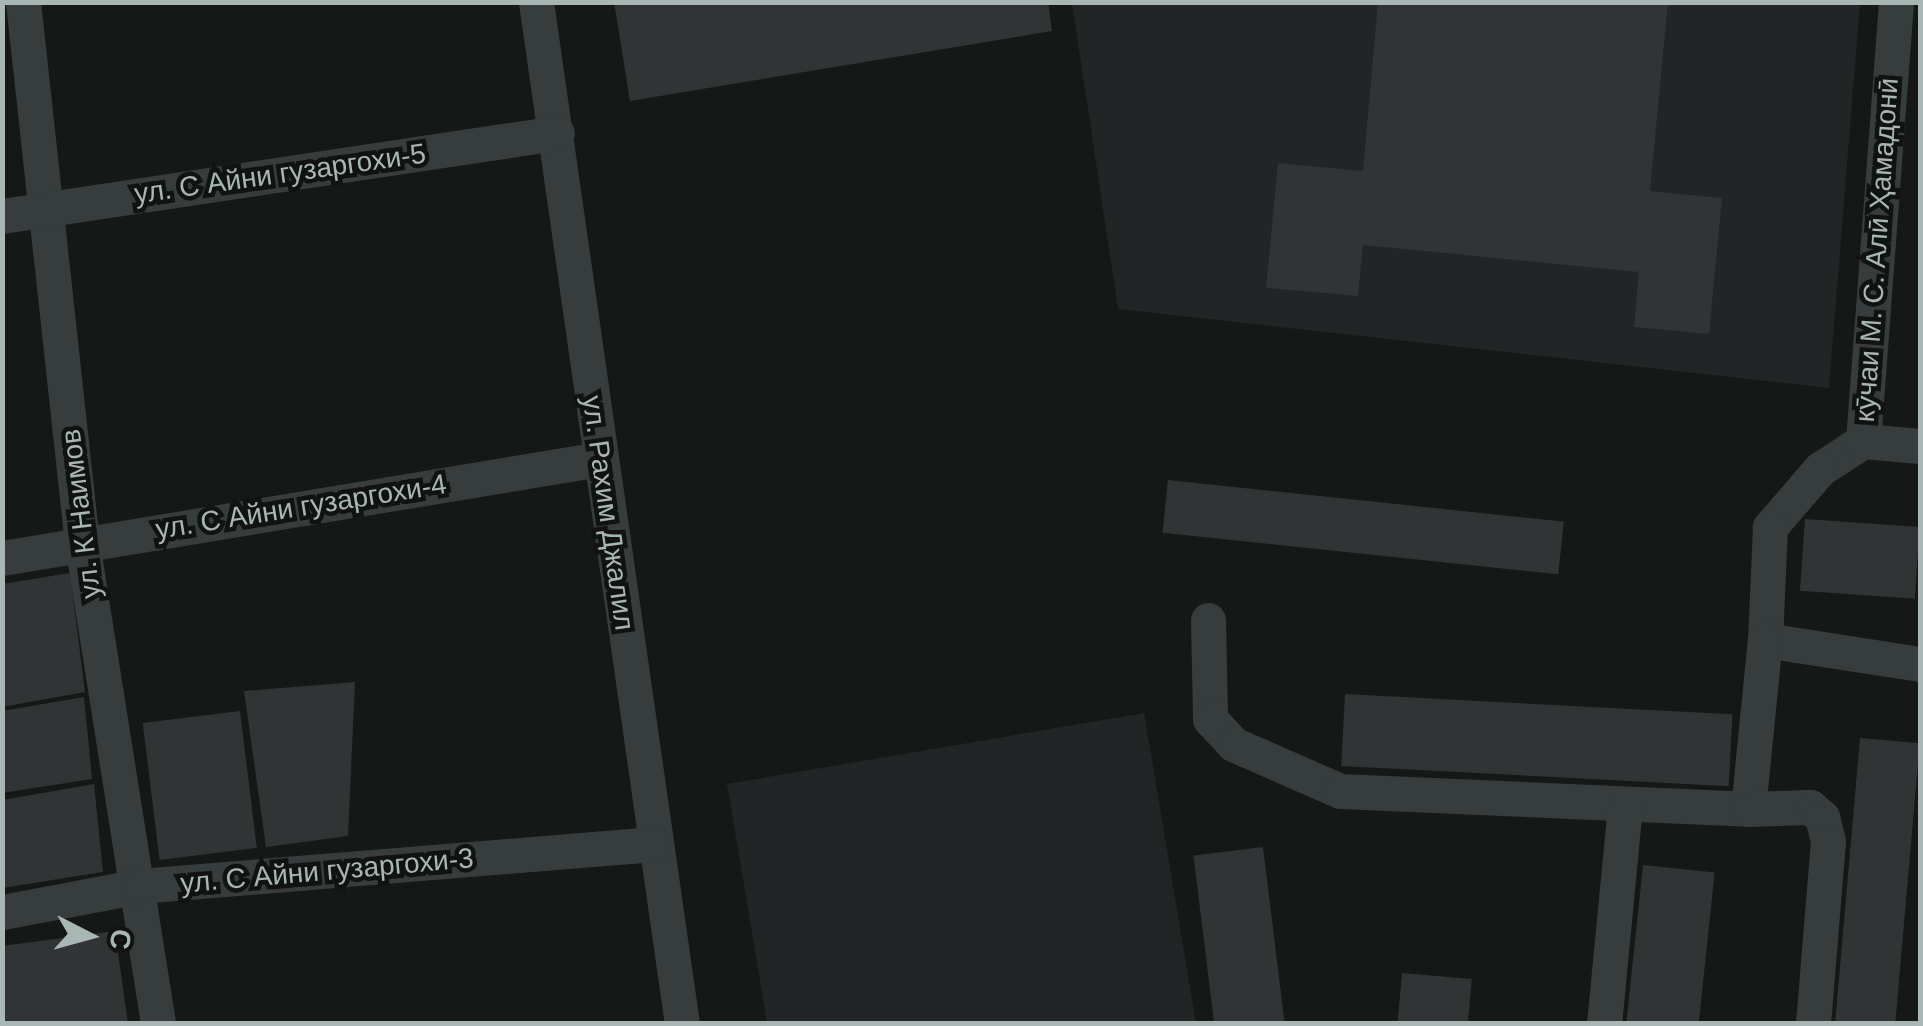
<!DOCTYPE html>
<meta charset="utf-8">
<style>
body{margin:0}
#map{position:relative;width:1923px;height:1026px;overflow:hidden;background:#161818;font-family:Helvetica,sans-serif}
div>[style]{position:absolute}
.built>*{inset:0;background:#222525}
.building>*{inset:0;background:#313434;transform-origin:0 0}
.minor>*{height:35px;margin:-17.5px;padding:0 17.5px;transform-origin:17.5px;border-radius:17.5px;background:#373d3d}
span{translate:-50% -50%;white-space:nowrap;text-align:center;line-height:1.15;-webkit-text-stroke:9px #111313;paint-order:stroke}
.street-label{font-size:28px;color:#a9b7b4}
.frame{position:absolute;inset:0;border:5px solid #a9b7b4;pointer-events:none}
.north{position:absolute;left:40px;top:886px;width:100px;height:100px;-webkit-text-stroke:8px #111313;paint-order:stroke;rotate:96deg;font-size:28px;font-weight:700;line-height:40px;text-align:center;color:#a9b7b4}
.north::after{content:'';display:block;margin:auto;width:35px;height:45px;background:#a9b7b4;clip-path:polygon(50% 0,100% 100%,50% 72%,0 100%)}
</style>
<div id="map">
<div class="built">
<div style="clip-path:polygon(1072px 3px,1860px 3px,1829px 388px,1118px 309px)"></div>
<div style="clip-path:polygon(1144px 713px,1196px 1023px,767px 1023px,727px 784px)"></div>
</div>
<div class="building">
<div style="clip-path:polygon(614px 2px,1048px 2px,1052px 31px,630px 101px)"></div>
<div style="clip-path:polygon(1378px 2px,1668px 2px,1650px 191px,1722px 198px,1709px 334px,1634px 327px,1639px 272px,1363px 245px,1358px 296px,1266px 288px,1278px 163px,1363px 171px)"></div>
<div style="left:1168px;top:480px;width:398px;height:53px;rotate:6deg"></div>
<div style="left:1805px;top:519px;width:115px;height:72px;rotate:4deg"></div>
<div style="clip-path:polygon(70px 573px,85px 692px,2px 707px,2px 584px)"></div>
<div style="clip-path:polygon(355px 682px,348px 836px,266px 847px,244px 691px)"></div>
<div style="left:1345px;top:694px;width:388px;height:72px;rotate:3deg"></div>
<div style="clip-path:polygon(84px 697px,92px 779px,2px 793px,2px 711px)"></div>
<div style="left:240px;top:711px;width:138px;height:98px;rotate:83deg"></div>
<div style="left:1860px;top:738px;width:60px;height:287px;rotate:5deg"></div>
<div style="clip-path:polygon(94px 784px,103px 872px,2px 888px,2px 800px)"></div>
<div style="left:1263px;top:847px;width:178px;height:70px;rotate:83deg"></div>
<div style="left:1643px;top:865px;width:72px;height:160px;rotate:6deg"></div>
<div style="clip-path:polygon(115px 931px,128px 1024px,2px 1024px,2px 946px)"></div>
<div style="left:1402px;top:973px;width:70px;height:51px;rotate:5deg"></div>
</div>
<div class="minor">
<div style="left:23px;top:2px;width:544px;rotate:83.78deg"></div>
<div style="left:82px;top:543px;width:487px;rotate:81deg"></div>
<div style="left:536px;top:2px;width:1032px;rotate:81.87deg"></div>
<div style="left:2px;top:216px;width:561px;rotate:-8.51deg"></div>
<div style="left:1863px;top:441px;width:440px;rotate:-85.7deg"></div>
<div style="left:1863px;top:441px;width:51px;rotate:146.9deg"></div>
<div style="left:1820px;top:469px;width:77px;rotate:130.8deg"></div>
<div style="left:1770px;top:527px;width:113px;rotate:92.5deg"></div>
<div style="left:1765px;top:640px;width:157px;rotate:8.8deg"></div>
<div style="left:1863px;top:441px;width:57px;rotate:5deg"></div>
<div style="left:2px;top:558px;width:606px;rotate:-9.4deg"></div>
<div style="left:1208px;top:620px;width:99px;rotate:88.8deg"></div>
<div style="left:1210px;top:719px;width:34px;rotate:47deg"></div>
<div style="left:1233px;top:744px;width:117px;rotate:23.7deg"></div>
<div style="left:1340px;top:791px;width:408px;rotate:2.5deg"></div>
<div style="left:1748px;top:809px;width:170px;rotate:-84.3deg"></div>
<div style="left:1748px;top:809px;width:62px;rotate:-1.8deg"></div>
<div style="left:1810px;top:807px;width:16px;rotate:40deg"></div>
<div style="left:1822px;top:817px;width:25px;rotate:76deg"></div>
<div style="left:1828px;top:841px;width:184px;rotate:94.7deg"></div>
<div style="left:2px;top:912px;width:139px;rotate:-10.7deg"></div>
<div style="left:139px;top:886px;width:517px;rotate:-4.66deg"></div>
<div style="left:1604px;top:1024px;width:221px;rotate:-84.5deg"></div>
</div>
<div class="street-label">
<span style="left:280px;top:174px;rotate:-8deg">ул. С Айни гузаргохи-5</span>
<span style="left:1877px;top:250px;rotate:-86deg">кӯчаи М. С. Алӣ Ҳамадонӣ</span>
<span style="left:301px;top:507px;rotate:-9deg">ул. С Айни гузаргохи-4</span>
<span style="left:608px;top:513px;rotate:82deg">ул. Рахим Джалил</span>
<span style="left:81px;top:514px;rotate:-97deg">ул. К Наимов</span>
<span style="left:327px;top:871px;rotate:-5deg">ул. С Айни гузаргохи-3</span>
</div>
<div class="frame"></div>
<div class="north">С</div>
</div>
